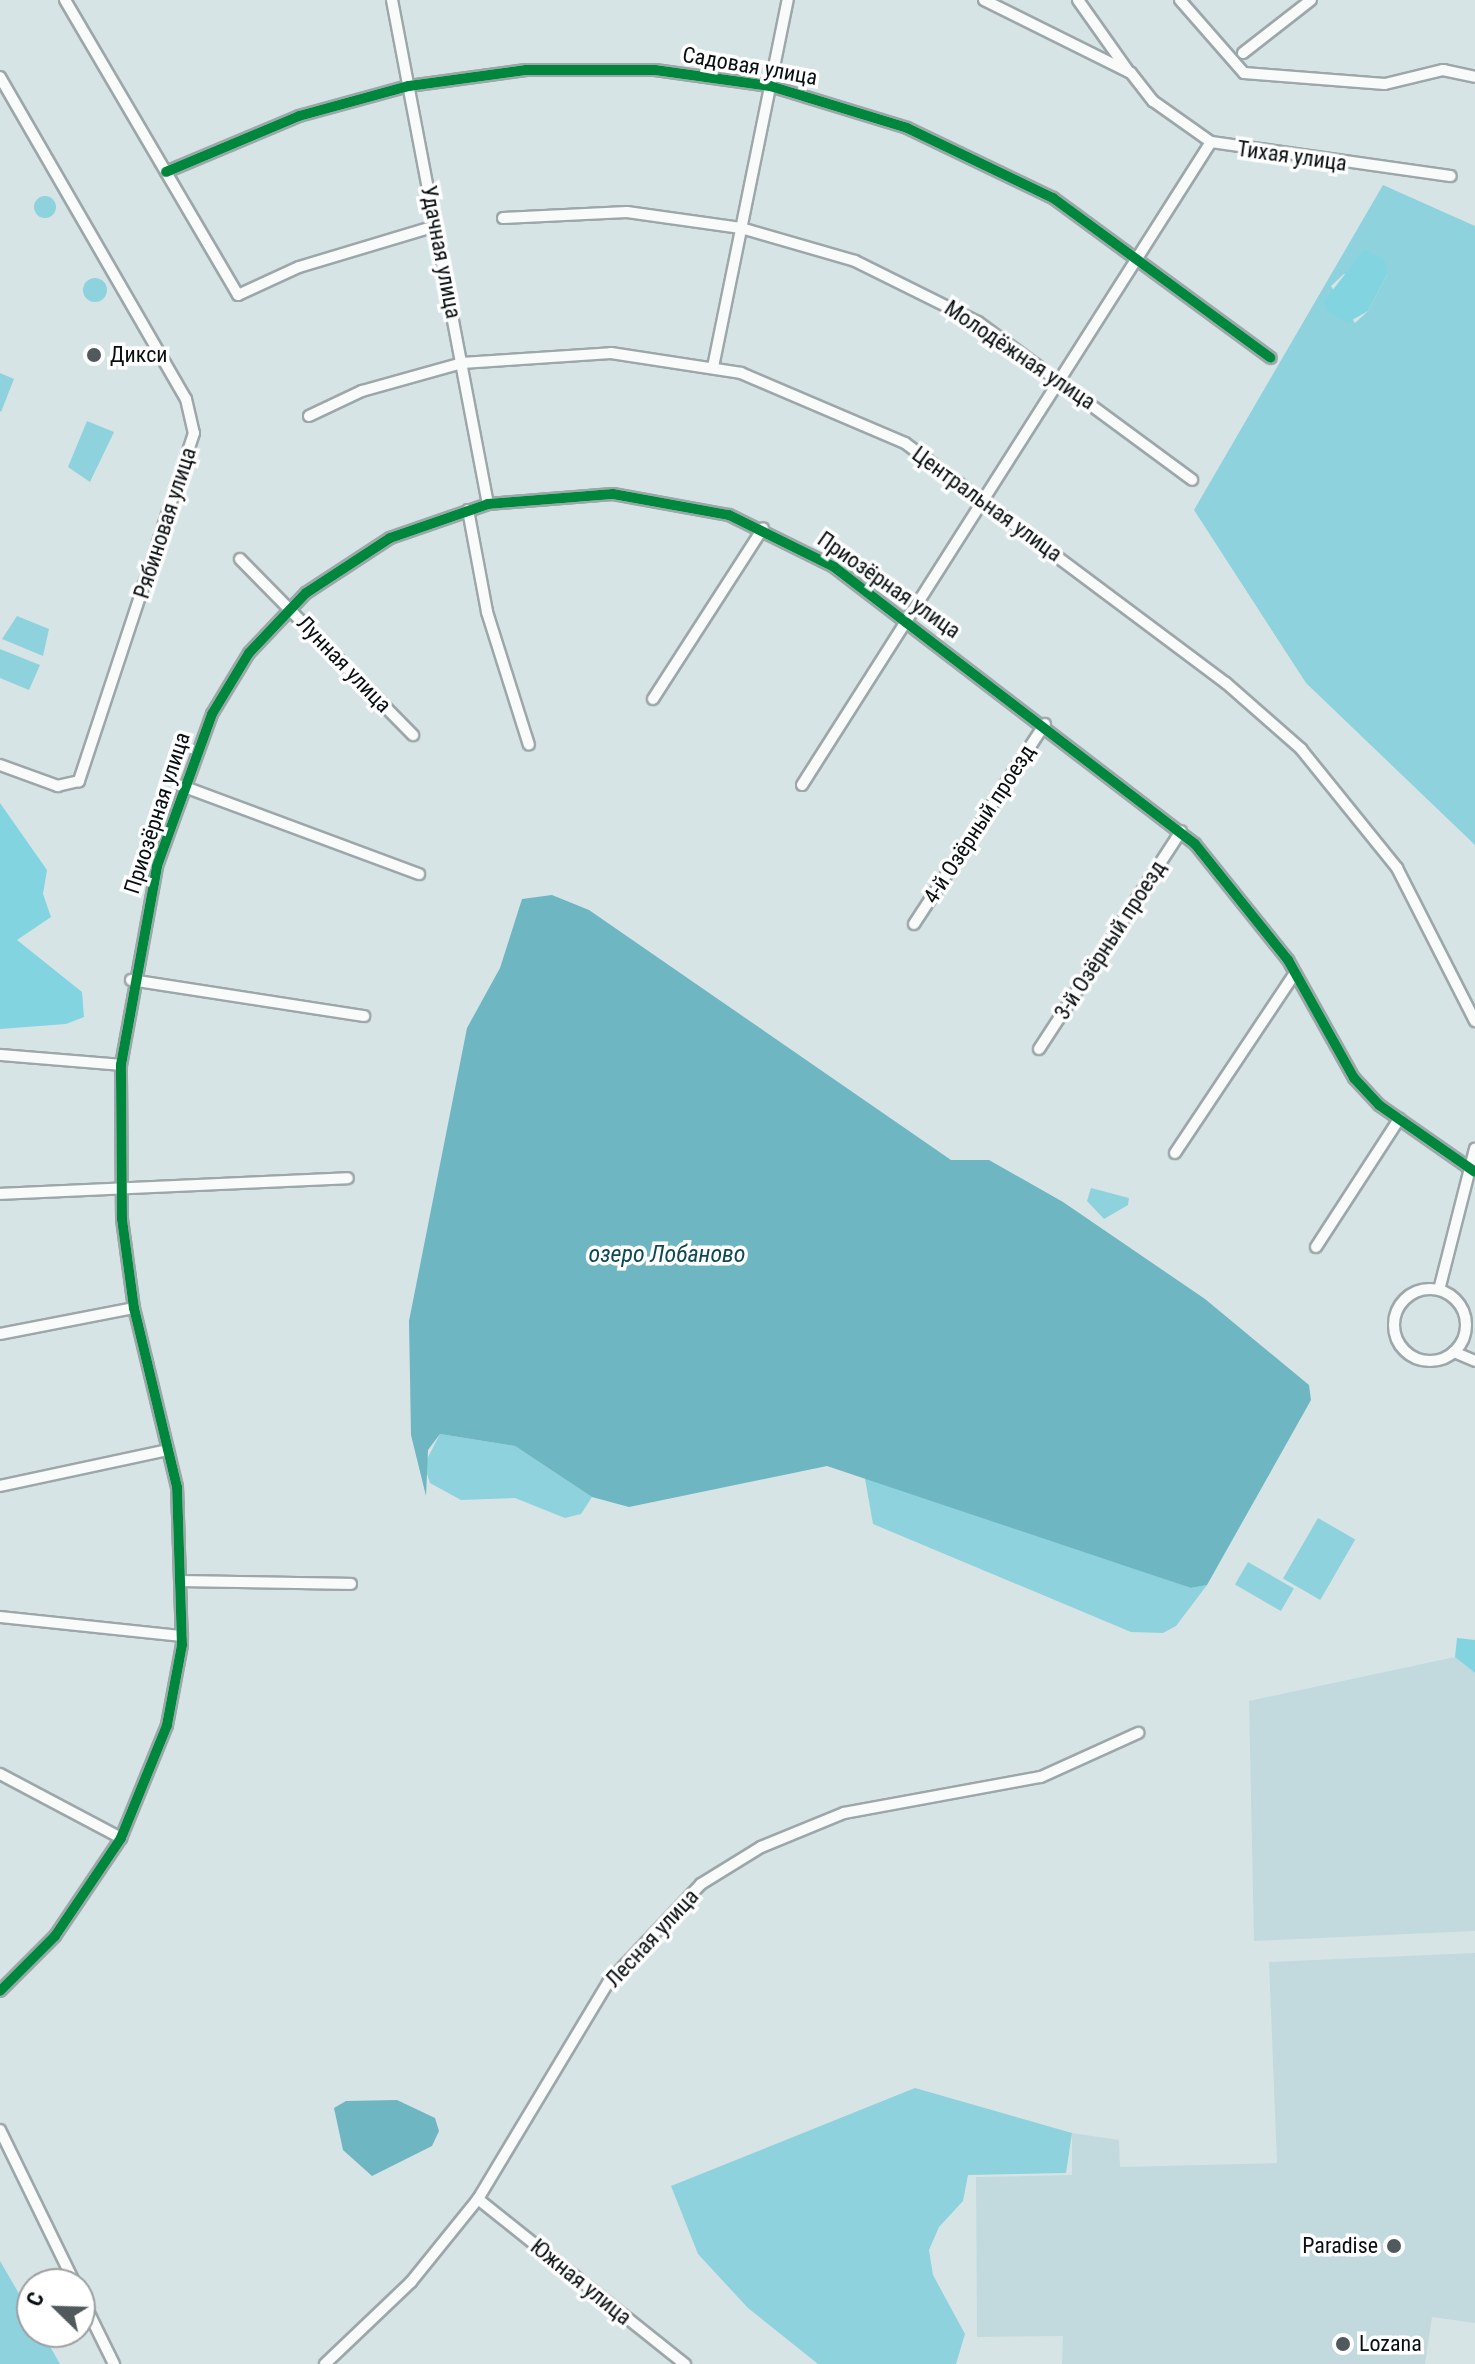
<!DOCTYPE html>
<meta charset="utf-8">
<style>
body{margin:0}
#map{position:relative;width:1475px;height:2364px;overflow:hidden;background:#d7e4e6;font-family:"Roboto Condensed",sans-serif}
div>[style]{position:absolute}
.built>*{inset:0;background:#c2dadd}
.green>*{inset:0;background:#8ed2dd;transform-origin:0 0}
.round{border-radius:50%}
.forest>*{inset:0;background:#82d4e0}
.water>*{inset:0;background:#6db6c2}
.roads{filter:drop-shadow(2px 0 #9da7a9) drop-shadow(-2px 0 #9da7a9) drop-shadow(0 2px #9da7a9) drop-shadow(0 -2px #9da7a9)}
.street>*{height:10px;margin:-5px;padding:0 5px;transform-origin:5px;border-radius:5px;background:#f9fbfb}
.street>.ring{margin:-5px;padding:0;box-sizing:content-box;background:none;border:10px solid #f9fbfb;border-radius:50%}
.cycleway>*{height:10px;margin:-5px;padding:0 5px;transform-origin:5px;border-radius:5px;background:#00873e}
.dots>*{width:22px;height:22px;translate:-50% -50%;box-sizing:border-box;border:4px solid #fff;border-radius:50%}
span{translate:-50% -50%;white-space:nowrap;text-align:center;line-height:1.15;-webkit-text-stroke:7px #fff;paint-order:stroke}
.street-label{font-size:22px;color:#080f11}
.poi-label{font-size:22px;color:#080f11}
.left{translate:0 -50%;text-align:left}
.right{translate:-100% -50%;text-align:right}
.water-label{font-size:24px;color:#0d4952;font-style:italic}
.north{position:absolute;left:16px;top:2268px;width:80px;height:80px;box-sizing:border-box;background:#fff;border:2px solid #9c9fa0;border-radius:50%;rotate:293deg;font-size:22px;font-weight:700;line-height:32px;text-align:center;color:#080f11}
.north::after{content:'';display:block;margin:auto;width:28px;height:36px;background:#505a5c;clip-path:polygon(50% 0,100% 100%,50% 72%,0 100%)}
</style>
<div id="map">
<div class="built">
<div style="clip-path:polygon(1455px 1657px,1475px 1673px,1475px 1931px,1254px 1941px,1249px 1701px)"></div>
<div style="clip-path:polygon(1475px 1953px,1475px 2323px,1432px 2317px,1425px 2364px,1062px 2364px,1063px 2336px,977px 2337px,976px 2177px,1072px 2175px,1072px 2133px,1119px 2140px,1120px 2167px,1277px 2163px,1269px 1962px)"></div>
</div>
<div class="green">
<div style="clip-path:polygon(evenodd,1383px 185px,1475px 226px,1475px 845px,1306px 683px,1194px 510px,1383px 185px,1388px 273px,1368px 311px,1355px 323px,1331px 286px,1344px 274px,1388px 273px)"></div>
<div class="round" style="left:34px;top:196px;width:22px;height:22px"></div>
<div class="round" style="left:83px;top:278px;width:24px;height:24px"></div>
<div style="clip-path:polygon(0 373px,14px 379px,1px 412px,0 411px)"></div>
<div style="clip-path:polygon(87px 421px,114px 432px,90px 482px,68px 467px)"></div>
<div style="clip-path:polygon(17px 616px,49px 629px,43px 656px,2px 639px)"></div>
<div style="clip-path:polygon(0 649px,40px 665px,29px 690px,0 678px)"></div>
<div style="clip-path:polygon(1091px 1188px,1129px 1198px,1128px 1205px,1104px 1219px,1087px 1201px)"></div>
<div style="clip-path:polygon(440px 1434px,515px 1446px,592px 1497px,581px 1514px,565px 1518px,515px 1498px,461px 1500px,430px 1483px,424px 1465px)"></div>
<div style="clip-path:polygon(864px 1473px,1191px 1588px,1207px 1585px,1176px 1626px,1163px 1633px,1131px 1632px,873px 1524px)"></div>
<div style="left:1318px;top:1518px;width:43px;height:70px;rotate:30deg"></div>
<div style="left:1248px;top:1562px;width:53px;height:26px;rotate:30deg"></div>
<div style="clip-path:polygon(915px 2088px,1072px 2133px,1066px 2173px,968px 2175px,963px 2201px,939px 2227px,929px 2250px,933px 2275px,965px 2334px,956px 2364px,818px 2364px,748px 2308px,698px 2254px,671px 2186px)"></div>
<div style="clip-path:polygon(0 2261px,32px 2316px,32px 2332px,42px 2332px,60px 2364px,0 2364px)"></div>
</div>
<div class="forest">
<div style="clip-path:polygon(1364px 250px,1384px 258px,1388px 273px,1368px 311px,1347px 323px,1325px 310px,1324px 301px)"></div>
<div style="clip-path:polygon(0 803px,47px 870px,43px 894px,51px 917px,17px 940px,82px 992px,84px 1017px,66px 1024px,0 1029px)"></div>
<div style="clip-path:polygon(1457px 1638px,1475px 1640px,1475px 1673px,1455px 1657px)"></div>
</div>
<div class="water">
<div style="clip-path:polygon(552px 895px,589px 910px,951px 1160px,989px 1160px,1063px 1202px,1205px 1299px,1309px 1385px,1311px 1400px,1207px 1585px,1191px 1588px,827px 1466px,629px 1507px,592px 1497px,515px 1446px,440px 1434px,428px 1450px,426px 1496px,411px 1435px,409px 1321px,467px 1028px,500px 968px,522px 899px)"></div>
<div style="clip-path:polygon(397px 2100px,435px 2118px,439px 2131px,432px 2146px,372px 2176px,343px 2150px,334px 2108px,346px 2101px)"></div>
</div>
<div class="roads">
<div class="street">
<div style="left:65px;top:0;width:342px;rotate:59.6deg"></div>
<div style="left:238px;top:295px;width:67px;rotate:-24.7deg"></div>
<div style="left:299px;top:267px;width:143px;rotate:-16.7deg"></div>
<div style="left:392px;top:0;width:513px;rotate:79.22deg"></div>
<div style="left:984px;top:0;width:164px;rotate:26.4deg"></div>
<div style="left:1131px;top:73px;width:36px;rotate:52deg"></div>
<div style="left:1153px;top:101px;width:71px;rotate:35.3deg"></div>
<div style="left:1211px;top:142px;width:242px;rotate:8.1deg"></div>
<div style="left:1078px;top:0;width:88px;rotate:54.7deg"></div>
<div style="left:1180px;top:0;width:97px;rotate:48.8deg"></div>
<div style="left:1244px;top:73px;width:141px;rotate:4.5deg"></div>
<div style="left:1385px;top:84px;width:60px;rotate:-13.6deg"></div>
<div style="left:1443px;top:70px;width:33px;rotate:12deg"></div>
<div style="left:1243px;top:53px;width:86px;rotate:-37.9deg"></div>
<div style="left:0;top:77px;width:372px;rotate:60deg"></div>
<div style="left:186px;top:399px;width:35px;rotate:77deg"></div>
<div style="left:194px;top:433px;width:367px;rotate:108.3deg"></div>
<div style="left:79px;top:781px;width:22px;rotate:167deg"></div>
<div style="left:58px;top:786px;width:62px;rotate:-160.1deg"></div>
<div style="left:166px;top:172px;width:144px;rotate:-22.8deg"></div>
<div style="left:299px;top:116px;width:114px;rotate:-15.3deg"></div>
<div style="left:409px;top:86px;width:118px;rotate:-7.8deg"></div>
<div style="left:526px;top:70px;width:129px"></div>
<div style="left:655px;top:70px;width:116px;rotate:7.9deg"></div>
<div style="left:770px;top:86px;width:143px;rotate:17deg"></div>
<div style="left:907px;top:128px;width:162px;rotate:25.6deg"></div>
<div style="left:1053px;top:198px;width:270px;rotate:36.3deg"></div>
<div style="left:503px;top:218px;width:124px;rotate:-2.8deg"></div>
<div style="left:627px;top:212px;width:115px;rotate:8deg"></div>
<div style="left:741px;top:228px;width:119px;rotate:16.1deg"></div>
<div style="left:855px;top:261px;width:137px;rotate:26.4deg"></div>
<div style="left:978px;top:322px;width:266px;rotate:36.4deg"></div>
<div style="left:713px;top:367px;width:375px;rotate:-78.5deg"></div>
<div style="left:309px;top:416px;width:59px;rotate:-25.3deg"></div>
<div style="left:362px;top:391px;width:104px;rotate:-15.6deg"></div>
<div style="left:462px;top:363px;width:149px;rotate:-3.8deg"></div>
<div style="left:611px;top:353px;width:132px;rotate:8.7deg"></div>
<div style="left:741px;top:373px;width:178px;rotate:23.1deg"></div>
<div style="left:905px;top:443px;width:401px;rotate:36.8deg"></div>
<div style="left:1226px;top:683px;width:100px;rotate:41.3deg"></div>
<div style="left:1301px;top:749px;width:153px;rotate:51.1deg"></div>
<div style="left:1397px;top:868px;width:172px;rotate:63deg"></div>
<div style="left:468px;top:510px;width:104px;rotate:79.4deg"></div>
<div style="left:487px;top:612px;width:139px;rotate:72.5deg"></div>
<div style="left:240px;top:559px;width:247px;rotate:45.5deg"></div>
<div style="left:653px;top:699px;width:203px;rotate:-57.2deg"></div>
<div style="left:802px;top:785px;width:762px;rotate:-57.54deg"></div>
<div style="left:182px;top:786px;width:253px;rotate:20.4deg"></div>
<div style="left:914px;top:924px;width:239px;rotate:-56.8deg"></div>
<div style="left:131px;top:980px;width:236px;rotate:8.8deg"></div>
<div style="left:1039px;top:1049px;width:260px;rotate:-56.9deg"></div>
<div style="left:0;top:1055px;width:121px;rotate:4.7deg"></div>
<div style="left:1175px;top:1153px;width:216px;rotate:-56.3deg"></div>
<div style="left:0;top:1194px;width:348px;rotate:-2.6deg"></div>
<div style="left:1316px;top:1247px;width:153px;rotate:-57deg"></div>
<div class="ring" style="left:1394px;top:1289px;width:62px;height:62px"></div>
<div style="left:1439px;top:1290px;width:146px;rotate:-75.7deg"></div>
<div style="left:0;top:1334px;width:136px;rotate:-11deg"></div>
<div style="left:1454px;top:1352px;width:23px;rotate:23deg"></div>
<div style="left:0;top:1486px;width:172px;rotate:-12.1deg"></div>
<div style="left:185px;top:1581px;width:166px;rotate:1deg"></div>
<div style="left:0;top:1617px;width:183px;rotate:6deg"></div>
<div style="left:0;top:1774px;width:137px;rotate:27.9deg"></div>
<div style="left:0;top:1991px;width:78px;rotate:-45deg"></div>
<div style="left:55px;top:1936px;width:118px;rotate:-56deg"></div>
<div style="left:121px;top:1838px;width:122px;rotate:-67.8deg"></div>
<div style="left:167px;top:1725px;width:81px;rotate:-79.4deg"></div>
<div style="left:182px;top:1645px;width:158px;rotate:-91.8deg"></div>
<div style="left:177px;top:1487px;width:184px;rotate:-103.5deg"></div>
<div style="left:134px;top:1308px;width:90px;rotate:-97.7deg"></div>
<div style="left:122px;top:1219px;width:154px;rotate:-90.4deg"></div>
<div style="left:121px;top:1065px;width:202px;rotate:-79.7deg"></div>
<div style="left:157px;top:866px;width:162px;rotate:-70.1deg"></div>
<div style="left:212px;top:714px;width:71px;rotate:-58.8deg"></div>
<div style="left:249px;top:653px;width:83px;rotate:-46.5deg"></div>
<div style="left:306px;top:593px;width:100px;rotate:-33.2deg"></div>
<div style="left:390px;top:538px;width:104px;rotate:-19.1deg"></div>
<div style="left:488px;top:504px;width:125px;rotate:-4.6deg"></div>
<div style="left:613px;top:494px;width:118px;rotate:10.3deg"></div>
<div style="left:729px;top:515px;width:117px;rotate:26.3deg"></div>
<div style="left:834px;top:567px;width:455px;rotate:37.5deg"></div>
<div style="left:1195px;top:844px;width:149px;rotate:51.3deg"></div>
<div style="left:1288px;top:960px;width:135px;rotate:60.8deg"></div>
<div style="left:1354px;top:1078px;width:37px;rotate:47deg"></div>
<div style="left:1379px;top:1105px;width:117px;rotate:34.9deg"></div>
<div style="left:0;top:2130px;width:171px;rotate:64deg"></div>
<div style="left:478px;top:2199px;width:265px;rotate:38.6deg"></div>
<div style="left:80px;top:2295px;width:77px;rotate:63.8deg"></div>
<div style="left:325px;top:2364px;width:119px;rotate:-43.6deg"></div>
<div style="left:411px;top:2282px;width:107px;rotate:-51.1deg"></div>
<div style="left:478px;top:2199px;width:252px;rotate:-59deg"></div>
<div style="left:608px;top:1983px;width:136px;rotate:-46.8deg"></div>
<div style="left:701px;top:1884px;width:70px;rotate:-31.7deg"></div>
<div style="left:761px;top:1847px;width:90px;rotate:-22.3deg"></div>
<div style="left:844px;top:1813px;width:200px;rotate:-10.4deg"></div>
<div style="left:1041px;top:1777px;width:107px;rotate:-24.4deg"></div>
</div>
</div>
<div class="cycleway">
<div style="left:166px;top:172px;width:144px;rotate:-22.8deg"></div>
<div style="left:299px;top:116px;width:114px;rotate:-15.3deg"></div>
<div style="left:409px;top:86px;width:118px;rotate:-7.8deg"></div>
<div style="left:526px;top:70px;width:129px"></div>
<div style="left:655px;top:70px;width:116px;rotate:7.9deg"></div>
<div style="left:770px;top:86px;width:143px;rotate:17deg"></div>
<div style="left:907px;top:128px;width:162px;rotate:25.6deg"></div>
<div style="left:1053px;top:198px;width:270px;rotate:36.3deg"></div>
<div style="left:0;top:1991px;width:78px;rotate:-45deg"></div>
<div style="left:55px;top:1936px;width:118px;rotate:-56deg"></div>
<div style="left:121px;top:1838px;width:122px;rotate:-67.8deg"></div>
<div style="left:167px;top:1725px;width:81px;rotate:-79.4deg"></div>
<div style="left:182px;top:1645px;width:158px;rotate:-91.8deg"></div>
<div style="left:177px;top:1487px;width:184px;rotate:-103.5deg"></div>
<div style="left:134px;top:1308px;width:90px;rotate:-97.7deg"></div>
<div style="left:122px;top:1219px;width:154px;rotate:-90.4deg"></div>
<div style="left:121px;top:1065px;width:202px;rotate:-79.7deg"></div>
<div style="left:157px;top:866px;width:162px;rotate:-70.1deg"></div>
<div style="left:212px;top:714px;width:71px;rotate:-58.8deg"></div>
<div style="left:249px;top:653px;width:83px;rotate:-46.5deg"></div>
<div style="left:306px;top:593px;width:100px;rotate:-33.2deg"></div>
<div style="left:390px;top:538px;width:104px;rotate:-19.1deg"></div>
<div style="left:488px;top:504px;width:125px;rotate:-4.6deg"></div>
<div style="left:613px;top:494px;width:118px;rotate:10.3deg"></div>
<div style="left:729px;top:515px;width:117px;rotate:26.3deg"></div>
<div style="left:834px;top:567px;width:455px;rotate:37.5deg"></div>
<div style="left:1195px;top:844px;width:149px;rotate:51.3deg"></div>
<div style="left:1288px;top:960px;width:135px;rotate:60.8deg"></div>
<div style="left:1354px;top:1078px;width:37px;rotate:47deg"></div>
<div style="left:1379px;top:1105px;width:117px;rotate:34.9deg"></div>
</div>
<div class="dots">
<div style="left:94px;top:355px;background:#505a5c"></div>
<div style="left:1394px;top:2246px;background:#505a5c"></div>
<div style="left:1343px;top:2344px;background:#505a5c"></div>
</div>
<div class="street-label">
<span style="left:750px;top:66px;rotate:10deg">Садовая улица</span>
<span style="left:1292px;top:156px;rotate:8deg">Тихая улица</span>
<span style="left:441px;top:252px;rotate:79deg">Удачная улица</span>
<span style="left:1020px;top:355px;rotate:34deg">Молодёжная улица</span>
<span style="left:987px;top:504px;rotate:36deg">Центральная улица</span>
<span style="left:165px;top:523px;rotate:-72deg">Рябиновая улица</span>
<span style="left:889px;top:585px;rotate:35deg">Приозёрная улица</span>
<span style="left:344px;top:664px;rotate:46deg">Лунная улица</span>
<span style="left:157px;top:813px;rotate:-72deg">Приозёрная улица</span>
<span style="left:979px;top:824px;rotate:-57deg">4-й Озёрный проезд</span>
<span style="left:1110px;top:940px;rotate:-57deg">3-й Озёрный проезд</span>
<span style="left:652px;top:1938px;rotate:-47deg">Лесная улица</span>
<span style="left:581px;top:2282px;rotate:39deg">Южная улица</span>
</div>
<div class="poi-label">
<span class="left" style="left:110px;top:355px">Дикси</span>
<span class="right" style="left:1378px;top:2246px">Paradise</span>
<span class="left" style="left:1359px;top:2344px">Lozana</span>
</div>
<div class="water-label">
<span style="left:667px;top:1255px">озеро Лобаново</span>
</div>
<div class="north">С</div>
</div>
